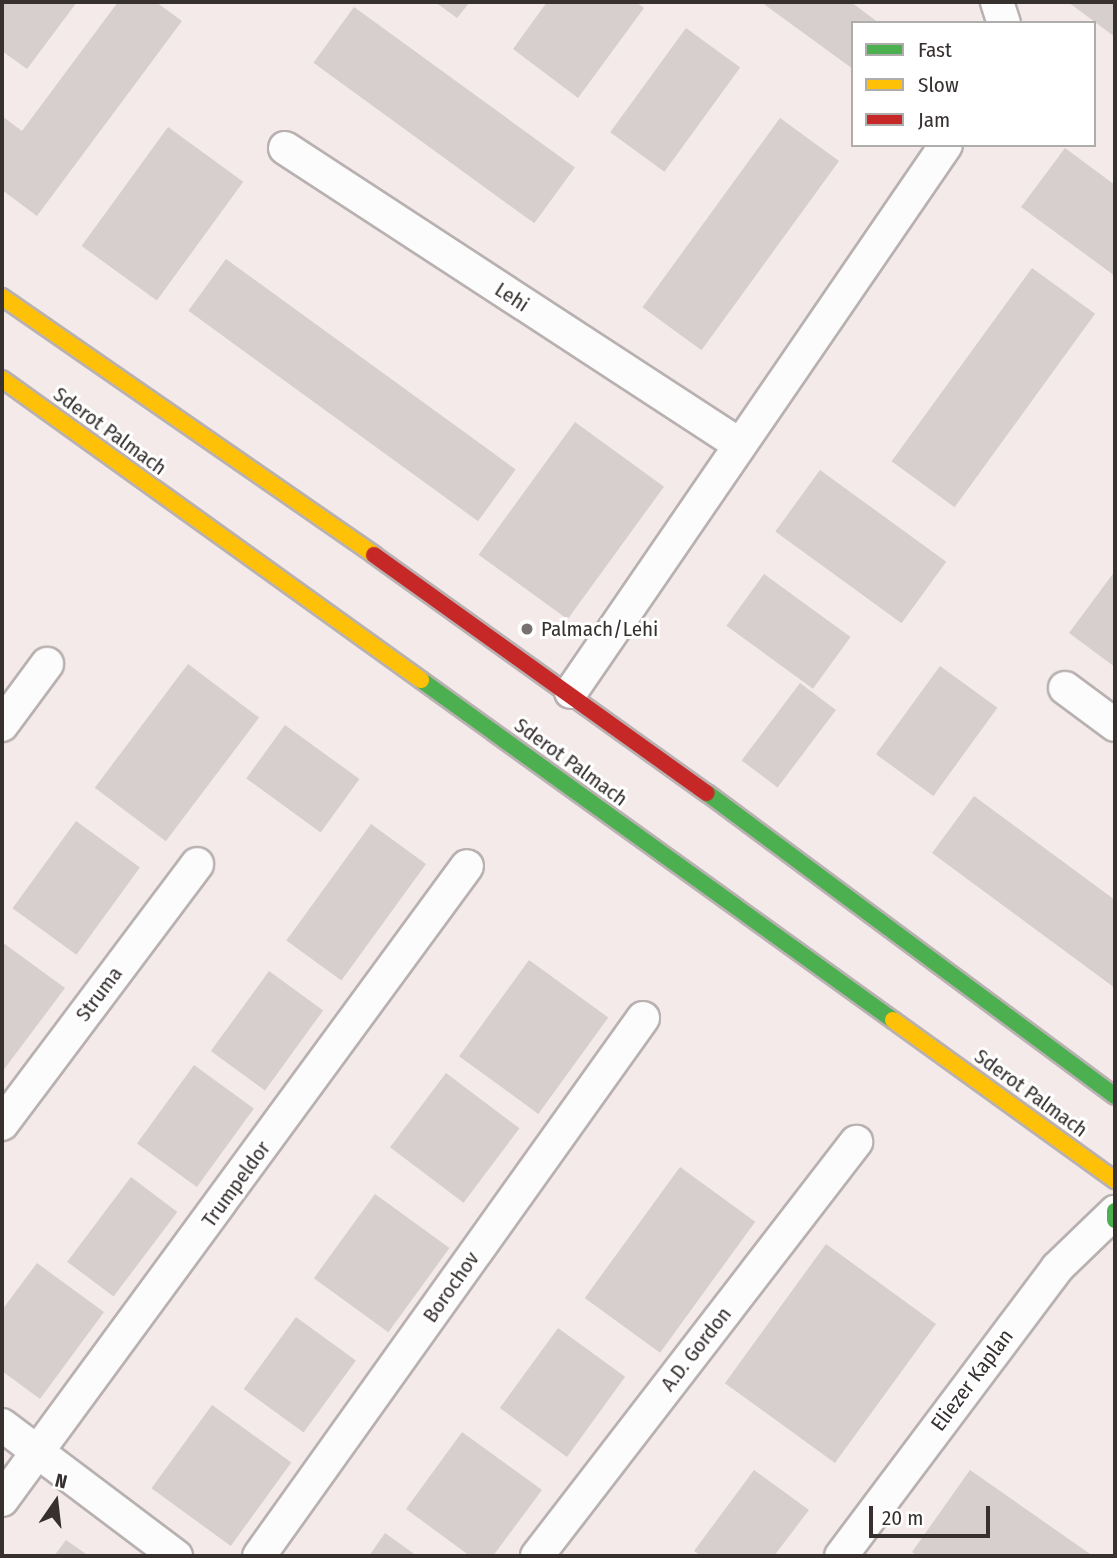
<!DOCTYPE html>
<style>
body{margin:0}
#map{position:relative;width:1117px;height:1558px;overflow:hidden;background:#f4eaea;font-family:"Fira Sans Condensed",sans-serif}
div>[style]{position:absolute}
.building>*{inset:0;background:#d6cfce;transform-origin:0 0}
.roads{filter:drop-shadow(2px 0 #b9b1b1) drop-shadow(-2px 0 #b9b1b1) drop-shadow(0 2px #b9b1b1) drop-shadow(0 -2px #b9b1b1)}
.street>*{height:32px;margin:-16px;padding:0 16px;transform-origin:16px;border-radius:16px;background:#fdfcfc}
.fast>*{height:16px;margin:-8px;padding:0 8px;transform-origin:8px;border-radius:8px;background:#4caf50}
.slow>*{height:16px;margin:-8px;padding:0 8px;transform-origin:8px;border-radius:8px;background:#ffc107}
.jam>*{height:16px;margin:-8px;padding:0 8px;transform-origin:8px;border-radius:8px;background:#c62828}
.dots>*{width:19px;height:19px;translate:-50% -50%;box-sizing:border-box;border:4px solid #fff;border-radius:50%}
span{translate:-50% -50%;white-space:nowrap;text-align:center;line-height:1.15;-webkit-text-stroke:6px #fff;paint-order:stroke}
.street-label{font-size:21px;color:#36302f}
.poi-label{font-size:21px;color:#36302f}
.left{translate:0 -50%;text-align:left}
.frame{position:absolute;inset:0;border:4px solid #36302f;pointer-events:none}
.legend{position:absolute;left:851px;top:21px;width:245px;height:126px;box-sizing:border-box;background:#fff;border:2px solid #afacac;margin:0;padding:9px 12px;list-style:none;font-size:21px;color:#36302f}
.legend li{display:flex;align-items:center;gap:14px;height:35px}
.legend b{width:35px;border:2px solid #afacac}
.north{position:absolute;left:21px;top:1467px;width:70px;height:70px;-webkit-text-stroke:5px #fff;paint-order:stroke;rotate:14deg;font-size:19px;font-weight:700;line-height:28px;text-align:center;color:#36302f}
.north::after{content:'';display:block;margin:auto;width:24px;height:32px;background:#36302f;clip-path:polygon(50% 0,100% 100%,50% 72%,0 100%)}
.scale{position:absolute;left:869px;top:1506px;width:121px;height:32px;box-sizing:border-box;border:4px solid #36302f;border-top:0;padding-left:9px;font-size:21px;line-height:24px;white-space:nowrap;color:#36302f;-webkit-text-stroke:5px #fff;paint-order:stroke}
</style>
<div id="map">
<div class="building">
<div style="clip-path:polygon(2px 2px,77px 2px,27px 69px,2px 51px)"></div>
<div style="clip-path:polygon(118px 2px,156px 2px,182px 21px,37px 216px,2px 190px,2px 116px,22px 131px)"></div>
<div style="clip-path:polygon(435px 2px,470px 2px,457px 18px)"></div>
<div style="clip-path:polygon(547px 2px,636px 2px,644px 8px,578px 98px,513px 49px)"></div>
<div style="clip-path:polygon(761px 2px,851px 2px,879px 23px,853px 23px,853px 69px)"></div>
<div style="clip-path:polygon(1068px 2px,1115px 2px,1115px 37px)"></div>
<div style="left:354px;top:7px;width:273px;height:69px;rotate:36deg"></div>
<div style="left:686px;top:28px;width:67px;height:129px;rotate:36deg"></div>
<div style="left:780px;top:118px;width:73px;height:234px;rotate:36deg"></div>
<div style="left:168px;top:127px;width:93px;height:147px;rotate:36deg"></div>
<div style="clip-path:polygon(1065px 148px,1115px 185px,1115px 276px,1021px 207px)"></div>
<div style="left:226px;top:259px;width:358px;height:64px;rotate:36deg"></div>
<div style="left:1032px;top:268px;width:78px;height:239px;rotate:36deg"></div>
<div style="left:575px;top:422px;width:110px;height:164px;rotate:36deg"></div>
<div style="left:820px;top:470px;width:156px;height:76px;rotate:36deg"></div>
<div style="clip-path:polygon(1115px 571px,1115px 667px,1069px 633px)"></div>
<div style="left:764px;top:574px;width:107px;height:64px;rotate:36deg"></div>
<div style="left:188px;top:664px;width:89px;height:155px;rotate:37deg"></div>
<div style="left:940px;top:666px;width:71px;height:109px;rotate:36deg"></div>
<div style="left:800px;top:683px;width:45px;height:97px;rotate:37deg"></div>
<div style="left:285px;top:725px;width:92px;height:66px;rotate:36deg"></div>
<div style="clip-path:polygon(974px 796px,1115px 900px,1115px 988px,932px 853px)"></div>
<div style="left:76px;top:821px;width:79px;height:108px;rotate:36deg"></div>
<div style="left:371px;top:824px;width:68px;height:144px;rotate:36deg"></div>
<div style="clip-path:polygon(2px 942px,65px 988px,2px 1072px)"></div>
<div style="left:529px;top:960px;width:98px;height:119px;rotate:36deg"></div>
<div style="left:269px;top:971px;width:67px;height:99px;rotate:36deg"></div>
<div style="left:194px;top:1065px;width:74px;height:97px;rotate:36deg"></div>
<div style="left:446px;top:1073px;width:92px;height:93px;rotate:37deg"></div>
<div style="left:680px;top:1167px;width:93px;height:162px;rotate:36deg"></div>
<div style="left:131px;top:1177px;width:58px;height:106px;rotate:37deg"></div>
<div style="left:375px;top:1194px;width:92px;height:104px;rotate:36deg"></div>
<div style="left:826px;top:1244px;width:136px;height:172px;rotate:36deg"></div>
<div style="clip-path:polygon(37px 1263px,104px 1312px,40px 1399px,2px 1371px,2px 1310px)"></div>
<div style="left:296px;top:1317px;width:74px;height:89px;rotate:36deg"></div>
<div style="left:558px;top:1328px;width:83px;height:99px;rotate:36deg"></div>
<div style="left:212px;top:1405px;width:98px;height:103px;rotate:36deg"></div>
<div style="clip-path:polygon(462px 1432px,542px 1490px,493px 1556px,470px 1556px,406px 1509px)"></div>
<div style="clip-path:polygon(754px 1470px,809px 1510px,774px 1556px,701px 1556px,694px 1551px)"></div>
<div style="clip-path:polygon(970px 1470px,1093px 1556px,917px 1556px,912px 1552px)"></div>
<div style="clip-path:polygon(385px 1533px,417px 1556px,369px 1556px)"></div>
<div style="clip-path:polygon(66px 1540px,89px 1556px,54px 1556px)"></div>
</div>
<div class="roads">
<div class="street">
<div style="left:997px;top:2px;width:22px;rotate:72deg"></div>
<div style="left:285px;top:148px;width:543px;rotate:33.13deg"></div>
<div style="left:1065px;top:688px;width:62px;rotate:36.5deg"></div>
<div style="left:571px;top:692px;width:663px;rotate:-55.57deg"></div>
<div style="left:2px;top:725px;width:76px;rotate:-53.6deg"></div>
<div style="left:2px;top:1124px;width:325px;rotate:-53.1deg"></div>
<div style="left:2px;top:1425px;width:218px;rotate:37deg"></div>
<div style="left:2px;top:1500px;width:786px;rotate:-53.74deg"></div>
<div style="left:259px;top:1556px;width:661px;rotate:-54.48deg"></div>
<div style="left:537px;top:1556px;width:523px;rotate:-52.38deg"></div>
<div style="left:841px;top:1556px;width:360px;rotate:-53.1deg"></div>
<div style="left:1057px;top:1268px;width:81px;rotate:-44deg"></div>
</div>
<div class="fast">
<div style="left:421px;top:680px;width:582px;rotate:35.77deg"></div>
<div style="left:707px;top:793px;width:508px;rotate:36.6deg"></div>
<div style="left:1115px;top:1211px;width:9px;rotate:90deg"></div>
</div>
<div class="slow">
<div style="left:2px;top:297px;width:453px;rotate:34.7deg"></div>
<div style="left:2px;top:379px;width:516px;rotate:35.69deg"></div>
<div style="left:893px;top:1020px;width:274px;rotate:35.8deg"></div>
</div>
<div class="jam">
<div style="left:374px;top:555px;width:409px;rotate:35.6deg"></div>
</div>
</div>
<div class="dots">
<div style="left:527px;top:629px;background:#787170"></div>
</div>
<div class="street-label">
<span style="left:512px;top:297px;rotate:33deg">Lehi</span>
<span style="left:110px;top:431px;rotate:36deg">Sderot Palmach</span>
<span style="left:571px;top:762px;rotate:36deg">Sderot Palmach</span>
<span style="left:99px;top:994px;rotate:-53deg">Struma</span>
<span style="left:1031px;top:1093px;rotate:36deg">Sderot Palmach</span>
<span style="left:236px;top:1184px;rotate:-54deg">Trumpeldor</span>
<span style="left:451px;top:1287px;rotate:-55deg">Borochov</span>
<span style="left:696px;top:1349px;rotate:-52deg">A.D. Gordon</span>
<span style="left:972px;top:1380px;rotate:-53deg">Eliezer Kaplan</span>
</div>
<div class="poi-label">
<span class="left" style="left:541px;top:629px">Palmach/Lehi</span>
</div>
<div class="frame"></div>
<ul class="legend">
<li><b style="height:9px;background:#4caf50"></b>Fast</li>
<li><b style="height:9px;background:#ffc107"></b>Slow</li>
<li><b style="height:9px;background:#c62828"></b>Jam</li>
</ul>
<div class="north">N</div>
<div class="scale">20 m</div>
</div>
